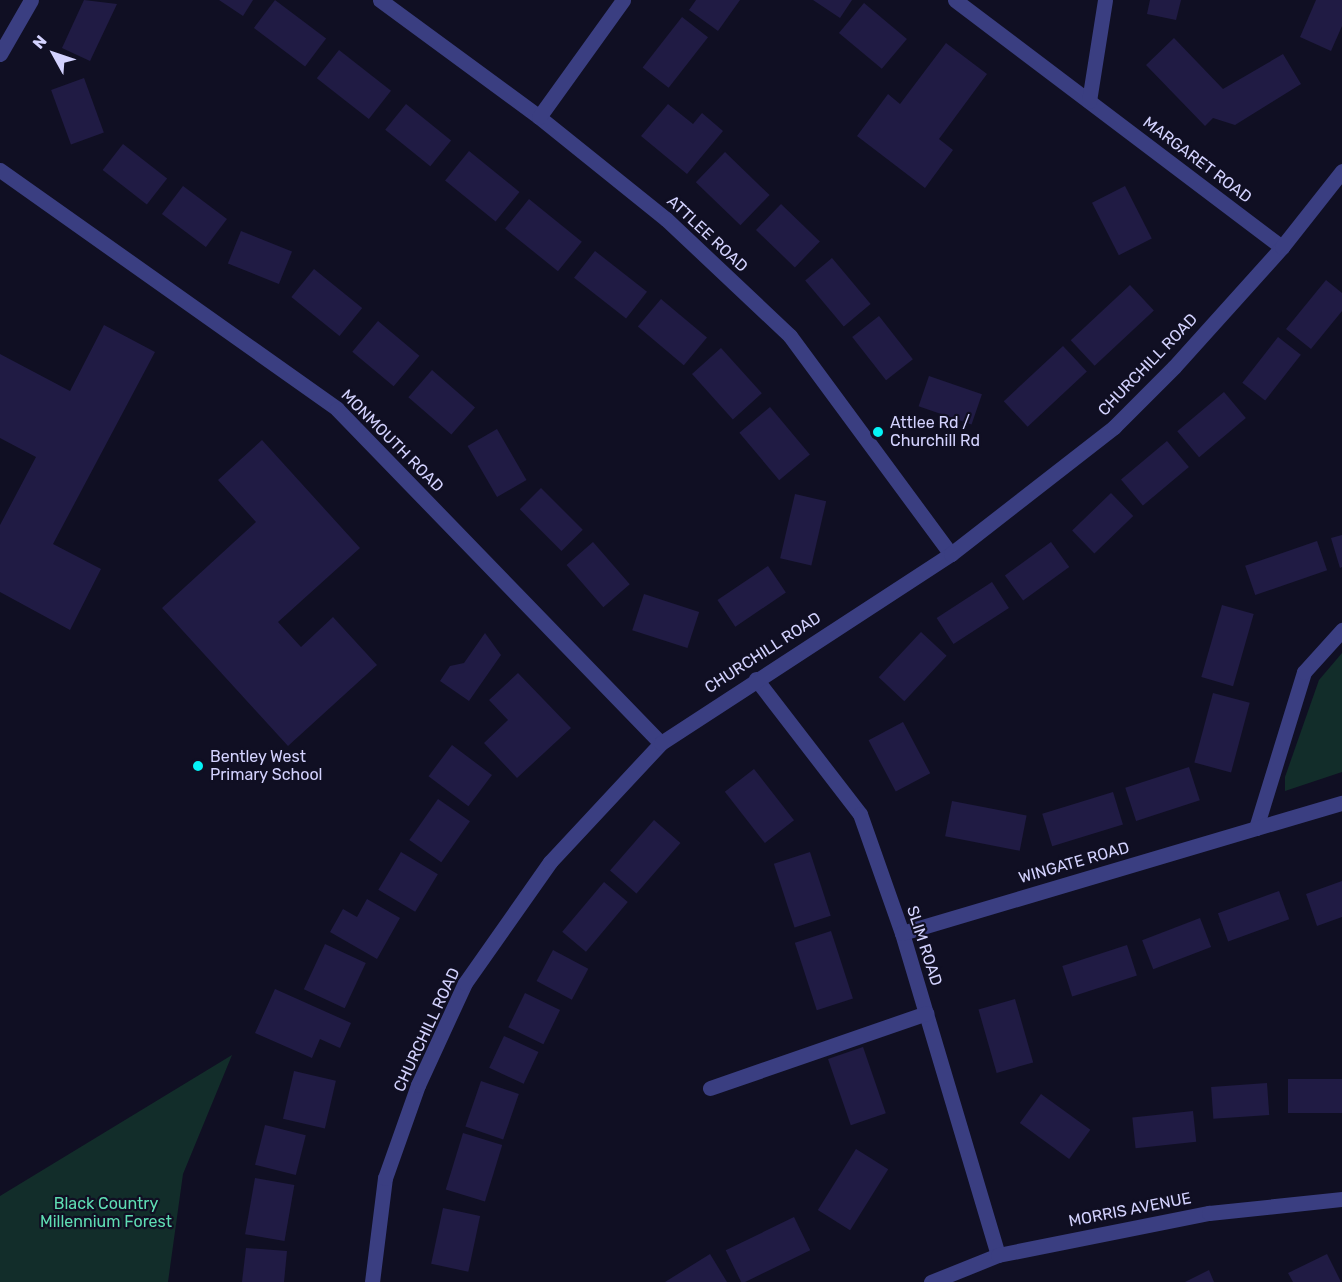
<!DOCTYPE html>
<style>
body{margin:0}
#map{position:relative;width:1342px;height:1282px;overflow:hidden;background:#100f23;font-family:Rubik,sans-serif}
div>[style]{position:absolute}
.green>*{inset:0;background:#122d2a}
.building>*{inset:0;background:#201b44;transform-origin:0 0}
.minor>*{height:15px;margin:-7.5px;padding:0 7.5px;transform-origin:7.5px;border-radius:7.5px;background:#3a3e81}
.dots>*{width:16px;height:16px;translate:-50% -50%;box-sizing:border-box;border:3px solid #100f23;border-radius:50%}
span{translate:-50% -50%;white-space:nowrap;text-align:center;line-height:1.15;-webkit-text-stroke:4.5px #100f23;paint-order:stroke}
.street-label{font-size:16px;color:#d3d2fe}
.poi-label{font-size:16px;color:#d3d2fe}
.left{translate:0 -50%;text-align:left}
.park-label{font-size:16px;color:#5fddb3}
.north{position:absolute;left:24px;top:24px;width:60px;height:60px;-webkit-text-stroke:4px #100f23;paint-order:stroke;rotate:310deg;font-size:16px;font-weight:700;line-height:24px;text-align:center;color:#d3d2fe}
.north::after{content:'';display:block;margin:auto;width:21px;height:27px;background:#d3d2fe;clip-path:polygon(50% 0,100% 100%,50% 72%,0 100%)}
</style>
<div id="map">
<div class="green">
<div style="clip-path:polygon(1342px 653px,1342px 772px,1285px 791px,1285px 777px,1319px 680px)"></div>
<div style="clip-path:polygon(232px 1055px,183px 1174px,168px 1282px,0 1282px,0 1196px)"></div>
</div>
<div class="building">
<div style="clip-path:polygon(84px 0,117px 4px,90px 61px,62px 48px)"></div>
<div style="clip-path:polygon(219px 0,253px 0,243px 16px)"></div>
<div style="left:275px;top:0;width:64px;height:35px;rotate:37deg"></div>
<div style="clip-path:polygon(696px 0,740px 0,718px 31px,689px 10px)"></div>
<div style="clip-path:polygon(813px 0,852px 0,840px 18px)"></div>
<div style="clip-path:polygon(1150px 0,1181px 0,1176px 20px,1147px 14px)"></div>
<div style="clip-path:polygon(1316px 0,1342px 0,1342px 26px,1331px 51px,1300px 37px)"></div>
<div style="left:864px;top:3px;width:56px;height:39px;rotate:40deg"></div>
<div style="left:682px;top:17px;width:33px;height:64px;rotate:38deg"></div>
<div style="clip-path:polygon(1174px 38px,1223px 89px,1283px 54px,1301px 84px,1235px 125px,1213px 118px,1205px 126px,1146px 65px)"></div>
<div style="clip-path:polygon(946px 43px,987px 74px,939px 139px,953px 150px,925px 188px,857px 136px,888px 94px,900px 104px)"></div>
<div style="left:339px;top:50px;width:66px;height:36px;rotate:38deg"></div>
<div style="left:84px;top:78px;width:58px;height:35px;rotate:70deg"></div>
<div style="left:406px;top:104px;width:58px;height:33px;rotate:39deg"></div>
<div style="clip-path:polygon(668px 104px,693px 124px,702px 113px,723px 131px,687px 174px,641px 136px)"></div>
<div style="left:123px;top:144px;width:56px;height:33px;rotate:38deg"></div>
<div style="left:469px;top:151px;width:65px;height:38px;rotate:39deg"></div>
<div style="left:725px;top:152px;width:62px;height:42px;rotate:44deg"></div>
<div style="left:183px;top:186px;width:55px;height:35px;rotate:37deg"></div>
<div style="left:1125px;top:186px;width:59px;height:37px;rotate:63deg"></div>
<div style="left:529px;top:199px;width:68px;height:38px;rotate:39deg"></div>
<div style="left:781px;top:204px;width:54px;height:36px;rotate:44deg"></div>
<div style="left:241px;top:231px;width:55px;height:35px;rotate:22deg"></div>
<div style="left:595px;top:251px;width:66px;height:34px;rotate:38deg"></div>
<div style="left:832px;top:258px;width:60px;height:35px;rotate:50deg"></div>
<div style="left:314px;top:269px;width:62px;height:36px;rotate:39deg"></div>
<div style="clip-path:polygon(1326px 280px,1342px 293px,1342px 311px,1311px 349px,1286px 329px)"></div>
<div style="left:1130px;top:285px;width:35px;height:81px;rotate:47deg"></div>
<div style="left:661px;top:299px;width:60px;height:36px;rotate:40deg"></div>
<div style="left:879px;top:316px;width:55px;height:34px;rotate:52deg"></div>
<div style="left:378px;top:321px;width:54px;height:40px;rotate:40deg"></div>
<div style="clip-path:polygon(104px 325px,155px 352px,53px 544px,101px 569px,70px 630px,0 592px,0 525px,36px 457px,0 438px,0 354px,70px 391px)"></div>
<div style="left:1278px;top:337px;width:29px;height:58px;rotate:38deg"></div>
<div style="left:1063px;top:346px;width:35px;height:81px;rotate:47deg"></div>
<div style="left:721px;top:348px;width:61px;height:39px;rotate:48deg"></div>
<div style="left:432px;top:370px;width:57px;height:36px;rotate:41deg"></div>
<div style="left:929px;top:376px;width:56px;height:32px;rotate:19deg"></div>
<div style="left:1224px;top:392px;width:34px;height:61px;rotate:50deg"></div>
<div style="left:770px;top:407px;width:62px;height:40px;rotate:50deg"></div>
<div style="left:497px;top:429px;width:59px;height:34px;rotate:60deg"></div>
<div style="clip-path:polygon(262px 440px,360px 548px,278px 622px,301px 647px,333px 617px,377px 665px,288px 746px,162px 608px,256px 522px,218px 480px)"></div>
<div style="left:1167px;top:441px;width:34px;height:60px;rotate:50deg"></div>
<div style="left:541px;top:488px;width:59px;height:30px;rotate:45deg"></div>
<div style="left:1111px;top:493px;width:32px;height:54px;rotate:46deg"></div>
<div style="left:795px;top:494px;width:32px;height:66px;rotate:13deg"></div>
<div style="clip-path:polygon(1342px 535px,1342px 567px,1340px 568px,1331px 538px)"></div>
<div style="left:1317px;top:541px;width:31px;height:76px;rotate:71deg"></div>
<div style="left:593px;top:542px;width:56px;height:35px;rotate:49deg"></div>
<div style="left:1051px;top:542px;width:31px;height:57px;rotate:54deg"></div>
<div style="left:768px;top:566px;width:32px;height:61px;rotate:56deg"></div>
<div style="left:992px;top:582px;width:31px;height:66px;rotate:57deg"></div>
<div style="left:644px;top:594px;width:58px;height:38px;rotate:18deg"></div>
<div style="left:1222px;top:605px;width:33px;height:75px;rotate:16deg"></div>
<div style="left:921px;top:632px;width:35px;height:62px;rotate:43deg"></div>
<div style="clip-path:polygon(485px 633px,501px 655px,469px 701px,440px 681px,450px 666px,464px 663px)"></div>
<div style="clip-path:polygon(518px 673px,571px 728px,517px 778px,484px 743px,508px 720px,489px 700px)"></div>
<div style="left:1213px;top:693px;width:38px;height:72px;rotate:15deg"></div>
<div style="left:903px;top:722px;width:58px;height:39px;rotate:62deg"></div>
<div style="left:452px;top:745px;width:50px;height:39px;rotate:37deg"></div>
<div style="left:1189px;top:767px;width:35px;height:67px;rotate:72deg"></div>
<div style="left:754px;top:769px;width:65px;height:37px;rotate:52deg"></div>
<div style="left:1113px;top:792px;width:34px;height:74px;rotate:73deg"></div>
<div style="left:438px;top:799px;width:39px;height:50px;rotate:35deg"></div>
<div style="left:952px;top:801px;width:76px;height:36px;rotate:11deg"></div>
<div style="left:654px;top:820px;width:35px;height:67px;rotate:41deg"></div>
<div style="left:401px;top:852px;width:43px;height:44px;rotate:31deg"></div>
<div style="left:810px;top:852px;width:67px;height:38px;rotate:72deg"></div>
<div style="clip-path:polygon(1342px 881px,1342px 917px,1317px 926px,1306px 894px)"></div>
<div style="left:604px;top:882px;width:31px;height:65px;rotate:40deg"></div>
<div style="left:1279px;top:891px;width:30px;height:65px;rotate:70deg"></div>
<div style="clip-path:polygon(367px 899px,400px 918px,377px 959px,330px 932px,343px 909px,357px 917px)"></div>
<div style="left:1200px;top:918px;width:31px;height:62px;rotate:69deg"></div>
<div style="left:831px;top:931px;width:71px;height:38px;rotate:72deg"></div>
<div style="left:325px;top:944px;width:45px;height:50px;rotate:25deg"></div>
<div style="left:1127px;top:945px;width:32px;height:68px;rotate:72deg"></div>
<div style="left:553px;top:950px;width:40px;height:35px;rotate:28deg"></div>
<div style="clip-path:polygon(275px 989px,351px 1023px,340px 1048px,320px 1039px,312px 1058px,255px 1033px)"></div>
<div style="left:525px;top:993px;width:39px;height:38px;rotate:26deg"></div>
<div style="left:1015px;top:999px;width:66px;height:38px;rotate:74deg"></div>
<div style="left:504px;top:1036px;width:38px;height:35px;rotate:25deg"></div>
<div style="left:863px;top:1047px;width:70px;height:37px;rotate:71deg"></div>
<div style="left:294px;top:1071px;width:43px;height:49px;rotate:13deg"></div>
<div style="left:1342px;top:1079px;width:34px;height:54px;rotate:90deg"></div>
<div style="left:481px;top:1081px;width:40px;height:48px;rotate:19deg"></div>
<div style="left:1267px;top:1083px;width:32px;height:56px;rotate:86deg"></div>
<div style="left:1041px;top:1094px;width:61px;height:36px;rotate:36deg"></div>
<div style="left:1193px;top:1111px;width:31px;height:61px;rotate:84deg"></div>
<div style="left:265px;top:1125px;width:42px;height:41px;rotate:14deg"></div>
<div style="left:463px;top:1133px;width:41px;height:59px;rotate:17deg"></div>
<div style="left:856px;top:1149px;width:38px;height:72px;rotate:32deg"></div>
<div style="left:255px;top:1178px;width:40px;height:57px;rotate:10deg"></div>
<div style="left:443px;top:1208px;width:38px;height:57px;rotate:12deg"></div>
<div style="left:794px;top:1217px;width:37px;height:76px;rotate:64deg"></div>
<div style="clip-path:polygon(246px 1248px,287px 1251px,284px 1282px,242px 1282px)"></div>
<div style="clip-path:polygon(710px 1254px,727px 1282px,665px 1282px)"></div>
<div style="clip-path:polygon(1327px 1254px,1341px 1282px,1293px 1282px,1288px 1273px)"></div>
<div style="clip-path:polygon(1209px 1270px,1214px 1282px,1185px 1282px)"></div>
</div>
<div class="minor">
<div style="left:380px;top:0;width:197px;rotate:36.3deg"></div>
<div style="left:539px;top:117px;width:163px;rotate:38.8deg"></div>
<div style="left:666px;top:219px;width:170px;rotate:43.3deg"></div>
<div style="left:790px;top:336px;width:271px;rotate:53.6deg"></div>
<div style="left:955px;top:0;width:410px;rotate:37.1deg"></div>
<div style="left:0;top:54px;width:62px;rotate:-60.1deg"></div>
<div style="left:1089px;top:101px;width:102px;rotate:-81deg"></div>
<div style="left:539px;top:117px;width:144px;rotate:-54.3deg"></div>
<div style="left:0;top:170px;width:413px;rotate:35.3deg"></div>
<div style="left:337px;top:409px;width:465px;rotate:45.9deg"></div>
<div style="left:756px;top:679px;width:170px;rotate:52.4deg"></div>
<div style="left:860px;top:814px;width:126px;rotate:70.6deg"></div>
<div style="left:902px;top:933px;width:336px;rotate:73.4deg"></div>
<div style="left:1256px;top:828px;width:163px;rotate:-72.9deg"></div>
<div style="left:1304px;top:672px;width:57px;rotate:-47.9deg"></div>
<div style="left:902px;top:933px;width:459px;rotate:-16.5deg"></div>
<div style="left:710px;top:1088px;width:229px;rotate:-19.1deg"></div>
<div style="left:372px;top:1282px;width:105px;rotate:-82.9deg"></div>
<div style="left:385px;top:1178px;width:99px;rotate:-70.5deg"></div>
<div style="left:418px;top:1085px;width:112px;rotate:-65.3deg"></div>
<div style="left:465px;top:983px;width:148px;rotate:-54.9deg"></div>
<div style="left:550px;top:862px;width:163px;rotate:-47deg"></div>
<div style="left:661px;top:743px;width:346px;rotate:-33.1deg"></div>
<div style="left:951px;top:554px;width:207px;rotate:-37.9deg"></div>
<div style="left:1114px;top:427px;width:85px;rotate:-45deg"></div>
<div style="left:1174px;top:367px;width:161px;rotate:-48deg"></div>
<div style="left:1282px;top:247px;width:97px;rotate:-51.7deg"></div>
<div style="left:931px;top:1282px;width:72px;rotate:-21.9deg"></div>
<div style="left:998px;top:1255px;width:215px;rotate:-11.3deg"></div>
<div style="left:1209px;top:1213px;width:134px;rotate:-6deg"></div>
</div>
<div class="dots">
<div style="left:878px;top:432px;background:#05f3f7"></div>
<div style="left:198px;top:766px;background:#05f3f7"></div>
</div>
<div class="street-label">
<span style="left:1197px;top:160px;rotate:37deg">MARGARET ROAD</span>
<span style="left:707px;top:234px;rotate:43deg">ATTLEE ROAD</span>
<span style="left:1148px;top:365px;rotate:-46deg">CHURCHILL ROAD</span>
<span style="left:392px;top:441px;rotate:45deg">MONMOUTH ROAD</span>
<span style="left:763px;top:653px;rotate:-33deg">CHURCHILL ROAD</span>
<span style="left:1074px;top:863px;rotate:-16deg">WINGATE ROAD</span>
<span style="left:924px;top:946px;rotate:72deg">SLIM ROAD</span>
<span style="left:427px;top:1030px;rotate:-65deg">CHURCHILL ROAD</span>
<span style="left:1130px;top:1210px;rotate:-11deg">MORRIS AVENUE</span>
</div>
<div class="poi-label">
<span class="left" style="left:890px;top:432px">Attlee Rd /<br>Churchill Rd</span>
<span class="left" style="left:210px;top:766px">Bentley West<br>Primary School</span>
</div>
<div class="park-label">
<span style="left:106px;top:1213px">Black Country<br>Millennium Forest</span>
</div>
<div class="north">N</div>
</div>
